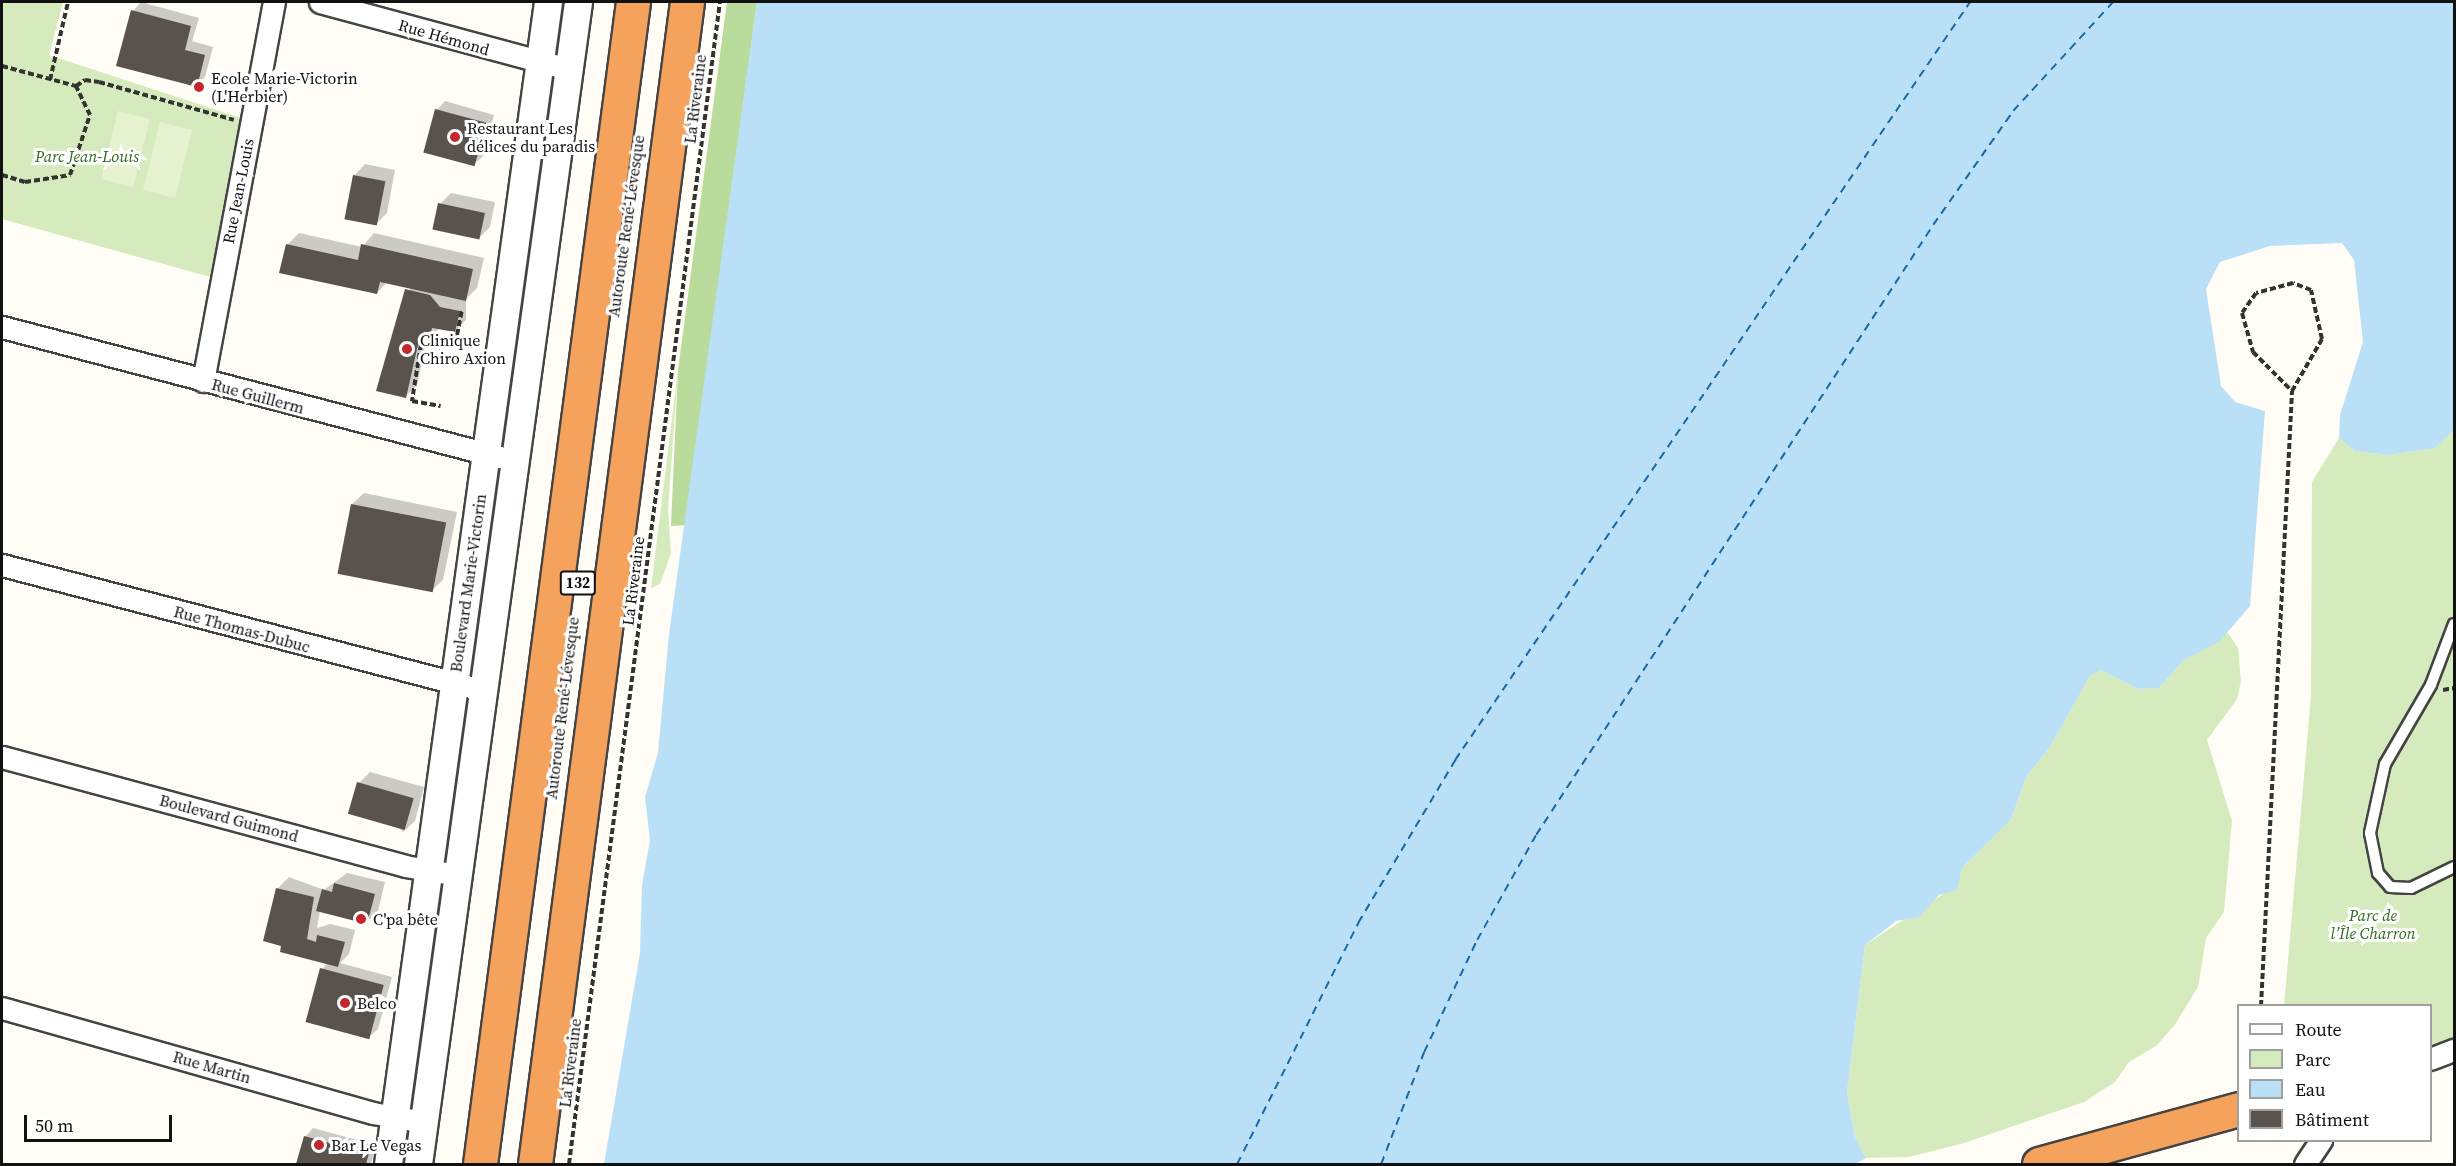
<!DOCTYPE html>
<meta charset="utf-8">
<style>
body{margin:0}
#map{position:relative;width:2456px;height:1166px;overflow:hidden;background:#fffdf5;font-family:"Source Serif 4",serif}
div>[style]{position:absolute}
.green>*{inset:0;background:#d5ebbd}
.forest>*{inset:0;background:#b9dc9c}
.pitch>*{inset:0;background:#e6f2cf;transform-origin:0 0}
.water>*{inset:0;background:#b9e0f7}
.shadow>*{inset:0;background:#0003}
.ferry>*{height:1.5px;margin-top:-0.75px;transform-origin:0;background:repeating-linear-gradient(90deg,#1768a6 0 8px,transparent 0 14px)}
.building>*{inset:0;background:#5a524d;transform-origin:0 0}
.path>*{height:4px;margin-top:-2px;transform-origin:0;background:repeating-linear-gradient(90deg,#333 0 6px,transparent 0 9px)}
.roads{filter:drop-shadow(2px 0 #444) drop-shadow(-2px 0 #444) drop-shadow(0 2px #444) drop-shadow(0 -2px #444)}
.service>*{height:10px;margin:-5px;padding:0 5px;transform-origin:5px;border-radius:5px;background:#fff}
.minor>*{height:21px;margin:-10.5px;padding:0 10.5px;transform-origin:10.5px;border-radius:10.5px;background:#fff}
.tertiary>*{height:27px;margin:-13.5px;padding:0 13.5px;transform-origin:13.5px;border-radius:13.5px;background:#fff}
.motorway>*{height:33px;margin:-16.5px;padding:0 16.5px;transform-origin:16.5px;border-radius:16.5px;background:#f5a25d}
.dots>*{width:16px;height:16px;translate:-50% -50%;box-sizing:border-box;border:3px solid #fff;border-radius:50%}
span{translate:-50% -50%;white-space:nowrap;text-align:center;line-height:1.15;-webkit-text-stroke:6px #fff;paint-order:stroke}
.shield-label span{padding:2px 4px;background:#fff;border:2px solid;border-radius:4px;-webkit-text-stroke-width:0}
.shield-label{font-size:15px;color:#111;font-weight:700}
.street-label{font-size:16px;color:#111}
.poi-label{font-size:16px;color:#111}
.left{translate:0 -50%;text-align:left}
.park-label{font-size:16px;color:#2f6b1f;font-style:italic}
.frame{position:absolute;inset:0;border:3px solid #111;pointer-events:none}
.legend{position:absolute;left:2237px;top:1004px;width:195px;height:138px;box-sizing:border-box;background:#fff;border:2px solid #a0a0a0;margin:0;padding:8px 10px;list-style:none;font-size:18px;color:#111}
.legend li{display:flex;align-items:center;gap:12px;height:30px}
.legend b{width:30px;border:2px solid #a0a0a0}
.scale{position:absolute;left:24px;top:1115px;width:148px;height:27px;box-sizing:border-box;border:3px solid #111;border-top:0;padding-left:8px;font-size:18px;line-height:21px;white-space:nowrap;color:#111;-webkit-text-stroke:4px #fff;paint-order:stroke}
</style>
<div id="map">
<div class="green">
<div style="clip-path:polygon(2px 2px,63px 2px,49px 55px,244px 119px,214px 278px,2px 219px)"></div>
<div style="clip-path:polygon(678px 370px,668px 510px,671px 553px,660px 584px,651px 588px)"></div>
<div style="clip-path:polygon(2454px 430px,2454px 1038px,2431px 1045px,2430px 1006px,2284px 1006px,2311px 696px,2312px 482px,2339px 438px,2355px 451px,2389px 455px,2435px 448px)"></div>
<div style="clip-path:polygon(2228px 633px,2238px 648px,2241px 681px,2237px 699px,2207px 740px,2232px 821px,2224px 912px,2206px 938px,2198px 987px,2174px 1026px,2156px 1046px,2129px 1062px,2115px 1082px,2084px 1102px,1964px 1143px,1909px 1157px,1866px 1158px,1855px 1137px,1847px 1093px,1865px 945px,1957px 885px,1962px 868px,2011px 820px,2026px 777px,2050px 747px,2090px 676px,2101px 670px,2138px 689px,2159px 688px,2184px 660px)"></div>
</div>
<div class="forest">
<div style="clip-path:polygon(727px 2px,757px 2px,686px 525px,671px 526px,678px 370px)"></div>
</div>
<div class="pitch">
<div style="left:118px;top:111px;width:33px;height:70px;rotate:14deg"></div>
<div style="left:160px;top:122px;width:33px;height:70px;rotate:14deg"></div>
</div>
<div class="water">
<div style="clip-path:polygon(757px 2px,2454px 2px,2454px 430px,2435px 448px,2389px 455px,2355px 451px,2339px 438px,2340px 415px,2363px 342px,2354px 260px,2342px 243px,2270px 246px,2220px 262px,2206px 289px,2221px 386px,2235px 402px,2265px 411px,2250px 606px,2219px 642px,2184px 660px,2159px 688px,2138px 689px,2101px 670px,2090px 676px,2050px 747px,2026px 777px,2011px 820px,1962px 868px,1957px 890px,1939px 895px,1919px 917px,1896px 921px,1865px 945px,1847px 1093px,1855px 1137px,1866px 1158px,1855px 1164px,604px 1164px,640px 953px,642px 885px,650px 840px,645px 797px,658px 753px,669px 634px)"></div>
</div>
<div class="shadow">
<div style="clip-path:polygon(141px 2px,199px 18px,192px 41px,213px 47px,205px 77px,196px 86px,133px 11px)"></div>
<div style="clip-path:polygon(445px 101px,494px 115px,483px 156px,474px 164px,437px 110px)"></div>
<div style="clip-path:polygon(365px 164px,395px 170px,387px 213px,376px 224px,354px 176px)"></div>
<div style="clip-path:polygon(451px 193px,495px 202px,490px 227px,479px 238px,440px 204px)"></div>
<div style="clip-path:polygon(299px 233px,362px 247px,374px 233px,484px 258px,477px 288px,466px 299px,466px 320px,455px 331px,440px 328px,427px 340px,417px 385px,406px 396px,410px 287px,387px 282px,377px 293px,287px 245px)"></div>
<div style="clip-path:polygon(364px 493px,457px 512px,443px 580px,431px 591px,352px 504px)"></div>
<div style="clip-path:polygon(370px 772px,424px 787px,415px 821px,403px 832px,359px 783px)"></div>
<div style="clip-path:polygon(347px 873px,385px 882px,378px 911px,367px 922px,320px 911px,317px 928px,330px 924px,355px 930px,349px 954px,340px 963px,392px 977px,378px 1029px,369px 1037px,322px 969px,328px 963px,281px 951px,278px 888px,289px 877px,324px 890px)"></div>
<div style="clip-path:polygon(313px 1128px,376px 1145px,371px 1164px,298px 1164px,305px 1137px)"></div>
</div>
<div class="ferry">
<div style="left:1237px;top:1164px;width:270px;rotate:-63.3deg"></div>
<div style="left:1358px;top:923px;width:190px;rotate:-59.2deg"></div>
<div style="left:1455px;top:760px;width:916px;rotate:-55.81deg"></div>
<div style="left:1381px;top:1164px;width:120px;rotate:-69deg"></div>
<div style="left:1424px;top:1052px;width:124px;rotate:-64.7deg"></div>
<div style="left:1477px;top:940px;width:120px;rotate:-60.7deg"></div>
<div style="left:1536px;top:835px;width:728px;rotate:-56.94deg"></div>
<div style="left:1933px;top:225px;width:139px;rotate:-54.9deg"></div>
<div style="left:2013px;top:111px;width:148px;rotate:-47.5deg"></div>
</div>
<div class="building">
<div style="clip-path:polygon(131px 10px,191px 26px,185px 50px,205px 55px,197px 87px,116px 66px)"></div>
<div style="left:435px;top:109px;width:53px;height:45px;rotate:15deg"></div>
<div style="left:353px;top:175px;width:33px;height:45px;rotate:11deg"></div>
<div style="left:438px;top:203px;width:48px;height:27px;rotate:12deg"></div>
<div style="clip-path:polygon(286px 244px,358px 260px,361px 244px,473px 269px,466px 301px,380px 282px,377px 294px,279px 273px)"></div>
<div style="clip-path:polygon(405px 289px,430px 295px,440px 307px,460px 311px,455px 332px,432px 328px,429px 342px,419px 340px,406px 398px,376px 391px)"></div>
<div style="left:351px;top:504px;width:97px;height:71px;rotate:11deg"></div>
<div style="left:357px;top:782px;width:59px;height:33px;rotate:16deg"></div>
<div style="clip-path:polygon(334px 883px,375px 894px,367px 924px,316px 911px,322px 889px,332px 892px)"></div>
<div style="clip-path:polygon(276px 888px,314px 897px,307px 939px,316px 942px,317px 935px,345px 942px,338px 967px,280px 952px,281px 946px,263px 941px)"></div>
<div style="left:320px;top:968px;width:66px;height:56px;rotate:15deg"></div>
<div style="clip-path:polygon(304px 1136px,369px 1153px,366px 1164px,296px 1164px)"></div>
</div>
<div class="path">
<div style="left:2px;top:66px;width:77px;rotate:15.1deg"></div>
<div style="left:76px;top:86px;width:11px;rotate:-34deg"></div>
<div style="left:85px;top:80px;width:14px;rotate:8deg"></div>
<div style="left:99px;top:82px;width:140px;rotate:15.7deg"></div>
<div style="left:50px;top:80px;width:80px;rotate:-77deg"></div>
<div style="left:2px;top:175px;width:24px;rotate:17deg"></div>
<div style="left:25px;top:182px;width:46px;rotate:-8.8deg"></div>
<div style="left:70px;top:175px;width:63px;rotate:-71.6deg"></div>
<div style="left:90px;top:115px;width:32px;rotate:-116deg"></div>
<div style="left:430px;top:336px;width:10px;rotate:90deg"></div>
<div style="left:430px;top:346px;width:8px;rotate:14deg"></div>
<div style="left:438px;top:348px;width:23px;rotate:-34deg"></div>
<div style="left:457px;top:335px;width:25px;rotate:-79deg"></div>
<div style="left:448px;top:341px;width:8px;rotate:60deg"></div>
<div style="left:430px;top:346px;width:9px;rotate:-167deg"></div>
<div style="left:421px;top:344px;width:58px;rotate:99deg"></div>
<div style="left:412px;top:401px;width:29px;rotate:10deg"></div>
<div style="left:2443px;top:690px;width:11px;rotate:-10deg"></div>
<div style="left:2261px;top:1006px;width:616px;rotate:-87.11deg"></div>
<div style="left:2292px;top:391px;width:60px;rotate:-60deg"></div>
<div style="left:2322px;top:339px;width:50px;rotate:-102.7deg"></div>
<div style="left:2311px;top:290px;width:19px;rotate:-159deg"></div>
<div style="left:2293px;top:283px;width:38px;rotate:165deg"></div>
<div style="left:2256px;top:293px;width:24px;rotate:125deg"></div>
<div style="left:2242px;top:313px;width:41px;rotate:74.2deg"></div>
<div style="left:2253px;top:352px;width:55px;rotate:45deg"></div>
<div style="left:569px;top:1164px;width:1172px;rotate:-82.6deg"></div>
</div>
<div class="roads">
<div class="service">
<div style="left:2454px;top:624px;width:65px;rotate:110.7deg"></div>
<div style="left:2431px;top:685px;width:91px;rotate:120.2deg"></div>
<div style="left:2385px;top:764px;width:71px;rotate:102.3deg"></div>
<div style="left:2370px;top:833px;width:41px;rotate:78.7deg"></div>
<div style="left:2378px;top:873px;width:18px;rotate:49deg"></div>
<div style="left:2390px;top:887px;width:21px;rotate:3deg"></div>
<div style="left:2411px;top:888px;width:48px;rotate:-26deg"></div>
</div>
<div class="minor">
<div style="left:320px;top:2px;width:257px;rotate:15.1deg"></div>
<div style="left:2px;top:327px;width:530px;rotate:14.64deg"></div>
<div style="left:203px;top:381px;width:386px;rotate:-79.4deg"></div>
<div style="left:2px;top:565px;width:497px;rotate:14.6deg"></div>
<div style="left:2px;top:757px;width:417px;rotate:15.1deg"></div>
<div style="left:405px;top:866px;width:53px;rotate:9.8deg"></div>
<div style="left:2px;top:1008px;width:386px;rotate:15.8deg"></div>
<div style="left:373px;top:1113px;width:52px;rotate:10deg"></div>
<div style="left:2430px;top:1059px;width:26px;rotate:-21deg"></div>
<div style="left:2305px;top:1164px;width:29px;rotate:-56deg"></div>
</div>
<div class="tertiary">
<div style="left:388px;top:1164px;width:1173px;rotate:-82.16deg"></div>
<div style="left:418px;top:1164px;width:1173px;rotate:-82.16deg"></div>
</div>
<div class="motorway">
<div style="left:480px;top:1164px;width:1172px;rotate:-82.5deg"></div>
<div style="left:535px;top:1164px;width:1172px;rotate:-82.55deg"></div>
<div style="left:2039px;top:1164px;width:206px;rotate:-15.4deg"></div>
</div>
</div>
<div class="dots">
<div style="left:199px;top:87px;background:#c4262e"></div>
<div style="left:455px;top:137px;background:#c4262e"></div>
<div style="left:407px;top:349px;background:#c4262e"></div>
<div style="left:361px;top:919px;background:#c4262e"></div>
<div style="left:345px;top:1003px;background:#c4262e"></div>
<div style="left:319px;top:1145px;background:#c4262e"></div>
</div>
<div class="shield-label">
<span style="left:578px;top:583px">132</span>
</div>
<div class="street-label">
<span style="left:444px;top:37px;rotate:16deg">Rue Hémond</span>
<span style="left:695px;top:99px;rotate:-83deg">La Riveraine</span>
<span style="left:238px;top:191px;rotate:-79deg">Rue Jean-Louis</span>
<span style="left:626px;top:226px;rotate:-82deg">Autoroute René-Lévesque</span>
<span style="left:258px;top:396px;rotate:15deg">Rue Guillerm</span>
<span style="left:633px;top:581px;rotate:-83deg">La Riveraine</span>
<span style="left:468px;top:583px;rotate:-82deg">Boulevard Marie-Victorin</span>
<span style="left:242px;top:629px;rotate:15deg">Rue Thomas-Dubuc</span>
<span style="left:562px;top:708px;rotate:-83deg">Autoroute René-Lévesque</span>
<span style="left:229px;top:818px;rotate:15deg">Boulevard Guimond</span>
<span style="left:570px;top:1063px;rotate:-83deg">La Riveraine</span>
<span style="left:212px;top:1067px;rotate:16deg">Rue Martin</span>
</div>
<div class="poi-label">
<span class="left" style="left:211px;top:87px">Ecole Marie-Victorin<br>(L'Herbier)</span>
<span class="left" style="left:467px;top:137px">Restaurant Les<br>délices du paradis</span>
<span class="left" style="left:420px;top:349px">Clinique<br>Chiro Axion</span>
<span class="left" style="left:373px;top:919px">C'pa bête</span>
<span class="left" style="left:357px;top:1003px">Belco</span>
<span class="left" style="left:331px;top:1145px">Bar Le Vegas</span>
</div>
<div class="park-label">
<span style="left:87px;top:156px">Parc Jean-Louis</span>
<span style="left:2373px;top:924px">Parc de<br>l’Île Charron</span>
</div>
<div class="frame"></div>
<ul class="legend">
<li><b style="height:8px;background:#fff"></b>Route</li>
<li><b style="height:16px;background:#d5ebbd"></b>Parc</li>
<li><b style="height:16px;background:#b9e0f7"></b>Eau</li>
<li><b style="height:16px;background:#5a524d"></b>Bâtiment</li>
</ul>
<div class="scale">50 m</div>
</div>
